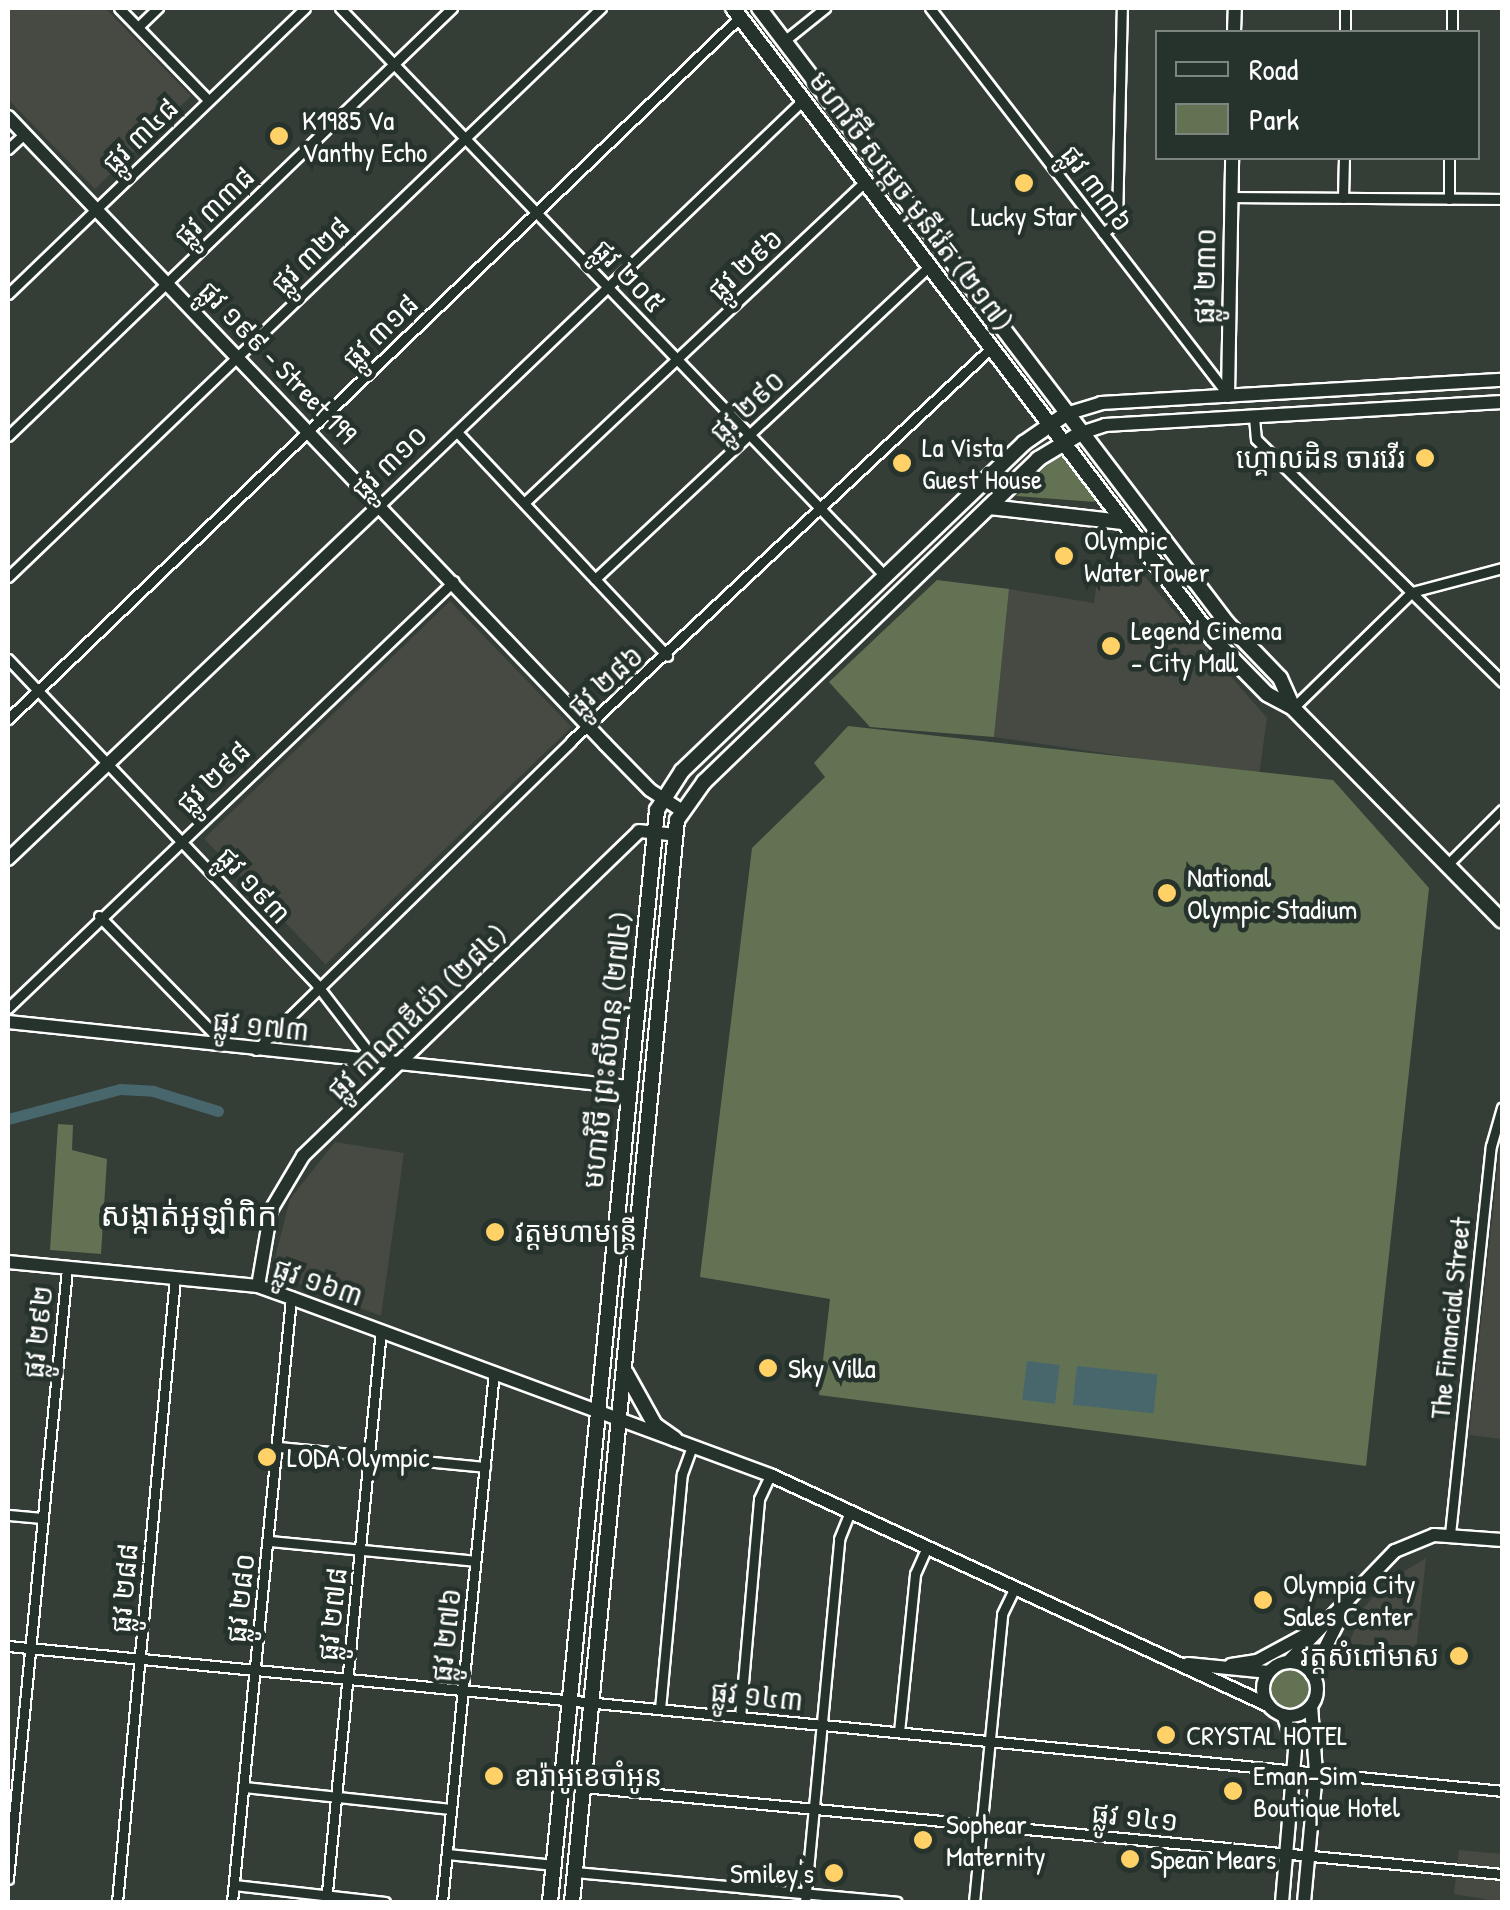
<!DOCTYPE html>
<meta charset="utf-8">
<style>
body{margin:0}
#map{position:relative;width:1510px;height:1910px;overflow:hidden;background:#353d37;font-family:"Patrick Hand","Noto Sans Khmer",sans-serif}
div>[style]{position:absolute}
.built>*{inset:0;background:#474943;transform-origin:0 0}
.green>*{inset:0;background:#647254}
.round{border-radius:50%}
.water>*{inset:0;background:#47676d;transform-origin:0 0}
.canal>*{height:11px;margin:-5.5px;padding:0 5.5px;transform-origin:5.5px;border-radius:5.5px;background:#47676d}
.roads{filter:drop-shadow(2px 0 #fff) drop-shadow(-2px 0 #fff) drop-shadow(0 2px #fff) drop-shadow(0 -2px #fff)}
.street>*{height:9px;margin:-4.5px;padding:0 4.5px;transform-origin:4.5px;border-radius:4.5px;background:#26332d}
.secondary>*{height:12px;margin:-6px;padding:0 6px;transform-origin:6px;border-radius:6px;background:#26332d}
.secondary>.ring{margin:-6px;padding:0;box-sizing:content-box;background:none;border:12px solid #26332d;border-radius:50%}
.primary>*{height:14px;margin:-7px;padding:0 7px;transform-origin:7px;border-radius:7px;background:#26332d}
.dots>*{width:28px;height:28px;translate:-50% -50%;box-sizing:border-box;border:5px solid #26332d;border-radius:50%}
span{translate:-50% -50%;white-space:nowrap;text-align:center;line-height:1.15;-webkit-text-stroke:9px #26332d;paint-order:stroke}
.poi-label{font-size:28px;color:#fff}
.left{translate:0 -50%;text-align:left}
.right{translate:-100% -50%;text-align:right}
.street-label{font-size:28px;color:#fff}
.quarter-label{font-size:32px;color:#fff}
.frame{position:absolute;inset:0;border:10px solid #fff;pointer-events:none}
.legend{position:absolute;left:1155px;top:30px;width:325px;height:130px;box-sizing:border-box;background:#26332d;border:2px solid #7d8581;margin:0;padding:12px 18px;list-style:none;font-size:30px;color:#fff}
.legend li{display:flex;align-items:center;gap:20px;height:50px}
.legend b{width:50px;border:2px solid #7d8581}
</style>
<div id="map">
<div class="built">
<div style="clip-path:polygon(8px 8px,105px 8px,191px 96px,95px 189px,8px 99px)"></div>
<div style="clip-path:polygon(1098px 572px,1145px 577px,1267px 718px,1259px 776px,994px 737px,1009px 589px,1094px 603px)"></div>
<div style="left:450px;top:601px;width:175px;height:342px;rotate:46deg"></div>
<div style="clip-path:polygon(1502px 1126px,1502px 1439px,1469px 1435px)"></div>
<div style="clip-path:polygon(335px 1142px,404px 1153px,381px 1316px,271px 1273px,290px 1199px)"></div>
<div style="clip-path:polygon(1426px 1558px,1414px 1669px,1342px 1660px,1364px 1607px,1388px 1581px)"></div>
<div style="clip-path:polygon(1459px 1850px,1502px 1854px,1502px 1902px,1454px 1894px)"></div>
</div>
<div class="green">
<div style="clip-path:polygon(1059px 453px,1093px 496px,1095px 502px,1016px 496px)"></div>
<div style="clip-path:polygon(937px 580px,1009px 589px,994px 737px,870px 727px,829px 682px)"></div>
<div style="clip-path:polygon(848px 726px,1333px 780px,1429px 888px,1366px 1466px,819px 1395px,830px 1299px,700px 1277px,752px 848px,825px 777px,814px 763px)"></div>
<div style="clip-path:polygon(58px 1124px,73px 1125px,72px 1150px,107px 1159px,101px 1254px,50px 1250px)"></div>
<div class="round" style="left:1271px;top:1666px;width:42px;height:42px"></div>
</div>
<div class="water">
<div style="left:1027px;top:1361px;width:33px;height:39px;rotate:7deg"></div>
<div style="left:1077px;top:1366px;width:81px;height:39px;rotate:6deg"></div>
</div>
<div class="canal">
<div style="left:8px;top:1119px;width:116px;rotate:-15deg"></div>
<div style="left:120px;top:1089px;width:33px;rotate:3deg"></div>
<div style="left:153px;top:1091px;width:68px;rotate:17.1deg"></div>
</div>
<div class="roads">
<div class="street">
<div style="left:119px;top:8px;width:128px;rotate:45.9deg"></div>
<div style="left:340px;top:8px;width:787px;rotate:46.18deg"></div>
<div style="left:930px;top:8px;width:487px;rotate:52.4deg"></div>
<div style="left:138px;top:27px;width:28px;rotate:-44deg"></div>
<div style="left:1345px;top:32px;width:24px;rotate:-90deg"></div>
<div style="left:1452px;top:32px;width:24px;rotate:-90deg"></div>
<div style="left:784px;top:41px;width:53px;rotate:-38.8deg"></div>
<div style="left:8px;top:149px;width:22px;rotate:-43deg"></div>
<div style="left:1231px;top:197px;width:271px;rotate:0.4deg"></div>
<div style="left:1343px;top:198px;width:40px;rotate:-88.6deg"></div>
<div style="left:1449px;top:199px;width:41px;rotate:-90deg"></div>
<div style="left:1103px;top:233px;width:18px;rotate:-38deg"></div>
<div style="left:1117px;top:222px;width:214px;rotate:-88.7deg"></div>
<div style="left:8px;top:294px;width:412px;rotate:-43.9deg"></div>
<div style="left:1254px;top:417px;width:22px;rotate:85deg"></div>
<div style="left:1256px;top:439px;width:346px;rotate:44.6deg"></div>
<div style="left:457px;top:432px;width:307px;rotate:46.8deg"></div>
<div style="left:8px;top:436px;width:617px;rotate:-43.95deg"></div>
<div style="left:524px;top:503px;width:468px;rotate:-43.3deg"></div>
<div style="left:380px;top:505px;width:586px;rotate:-43.75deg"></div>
<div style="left:8px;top:577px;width:822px;rotate:-43.82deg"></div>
<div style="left:595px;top:579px;width:458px;rotate:-43.1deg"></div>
<div style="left:8px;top:659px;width:449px;rotate:46.5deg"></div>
<div style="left:317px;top:985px;width:97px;rotate:52.5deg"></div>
<div style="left:1293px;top:708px;width:166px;rotate:-44.3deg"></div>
<div style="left:1412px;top:592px;width:93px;rotate:-14.9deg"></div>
<div style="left:8px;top:719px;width:1014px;rotate:-43.8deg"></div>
<div style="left:1447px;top:865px;width:78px;rotate:-45deg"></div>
<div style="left:99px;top:916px;width:180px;rotate:45.7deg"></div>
<div style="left:8px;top:1008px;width:617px;rotate:-43.75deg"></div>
<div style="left:256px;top:1050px;width:441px;rotate:-44.4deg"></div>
<div style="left:571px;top:741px;width:575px;rotate:-43.1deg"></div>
<div style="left:278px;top:1447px;width:208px;rotate:5.5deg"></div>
<div style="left:8px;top:1515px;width:35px;rotate:5deg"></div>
<div style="left:1450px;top:1534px;width:390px;rotate:-84deg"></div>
<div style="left:1491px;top:1146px;width:40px;rotate:-74deg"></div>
<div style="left:269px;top:1541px;width:207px;rotate:5.5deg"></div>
<div style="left:8px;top:1646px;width:1501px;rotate:5.54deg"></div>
<div style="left:660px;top:1709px;width:236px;rotate:-84.7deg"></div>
<div style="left:682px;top:1474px;width:30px;rotate:-70deg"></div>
<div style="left:740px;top:1717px;width:219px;rotate:-85deg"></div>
<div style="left:759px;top:1499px;width:26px;rotate:-65deg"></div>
<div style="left:899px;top:1732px;width:159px;rotate:-84.2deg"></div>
<div style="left:915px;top:1574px;width:30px;rotate:-66deg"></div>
<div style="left:244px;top:1787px;width:208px;rotate:6.1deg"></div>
<div style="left:583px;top:1787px;width:923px;rotate:5.41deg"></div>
<div style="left:447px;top:1854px;width:108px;rotate:5.9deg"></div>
<div style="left:575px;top:1872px;width:323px;rotate:5.3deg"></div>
<div style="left:8px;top:1879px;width:614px;rotate:-84.48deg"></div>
<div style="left:234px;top:1885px;width:152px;rotate:6.4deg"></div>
<div style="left:117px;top:1902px;width:627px;rotate:-84.69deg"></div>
<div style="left:232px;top:1902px;width:607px;rotate:-84.42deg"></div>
<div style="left:326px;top:1902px;width:575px;rotate:-84.51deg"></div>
<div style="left:442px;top:1902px;width:533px;rotate:-84.4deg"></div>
<div style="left:805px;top:1902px;width:365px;rotate:-84.6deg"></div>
<div style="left:839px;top:1539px;width:29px;rotate:-68deg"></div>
<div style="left:974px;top:1902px;width:289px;rotate:-84.4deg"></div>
<div style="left:1002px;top:1614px;width:30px;rotate:-64deg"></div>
</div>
<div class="secondary">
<div style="left:1234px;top:32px;width:24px;rotate:-88deg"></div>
<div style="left:8px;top:117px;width:866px;rotate:46.4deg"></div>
<div style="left:605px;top:744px;width:64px;rotate:45.6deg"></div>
<div style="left:650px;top:790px;width:37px;rotate:33deg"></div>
<div style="left:1228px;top:396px;width:238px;rotate:-89deg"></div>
<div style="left:1066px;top:414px;width:37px;rotate:-17deg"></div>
<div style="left:1101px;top:403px;width:402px;rotate:-3.3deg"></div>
<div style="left:1081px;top:433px;width:25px;rotate:-18deg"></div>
<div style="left:1105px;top:425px;width:398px;rotate:-3.3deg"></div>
<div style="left:8px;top:859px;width:514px;rotate:-43.58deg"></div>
<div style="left:8px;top:1022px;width:624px;rotate:5.98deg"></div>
<div style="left:8px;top:1262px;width:251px;rotate:5.5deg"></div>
<div style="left:258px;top:1286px;width:35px;rotate:20deg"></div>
<div style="left:291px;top:1298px;width:511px;rotate:20.28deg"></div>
<div style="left:770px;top:1475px;width:549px;rotate:24.79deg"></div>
<div style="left:258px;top:1286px;width:77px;rotate:-80.3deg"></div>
<div style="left:271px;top:1210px;width:63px;rotate:-59.3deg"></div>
<div style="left:303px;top:1156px;width:467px;rotate:-44deg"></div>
<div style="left:639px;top:831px;width:36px;rotate:6deg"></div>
<div style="left:1288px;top:1662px;width:154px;rotate:-46.1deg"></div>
<div style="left:1395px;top:1551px;width:42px;rotate:-22.3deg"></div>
<div style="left:1434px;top:1535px;width:68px;rotate:4.2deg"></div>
<div class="ring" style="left:1263px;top:1662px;width:42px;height:42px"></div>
<div style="left:1188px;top:1664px;width:81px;rotate:5.6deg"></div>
<div style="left:1231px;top:1665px;width:26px;rotate:-9deg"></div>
<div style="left:1257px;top:1661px;width:59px;rotate:-28.3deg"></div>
<div style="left:1312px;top:1674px;width:74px;rotate:-63.4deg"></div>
<div style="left:1282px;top:1902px;width:154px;rotate:-85.1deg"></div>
<div style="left:1295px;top:1749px;width:36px;rotate:-109deg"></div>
<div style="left:1304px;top:1902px;width:131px;rotate:-84.7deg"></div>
<div style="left:1316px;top:1772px;width:66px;rotate:-94.3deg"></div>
</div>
<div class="primary">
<div style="left:733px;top:8px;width:791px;rotate:52.75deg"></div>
<div style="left:1212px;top:638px;width:78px;rotate:45.5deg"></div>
<div style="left:1267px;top:694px;width:30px;rotate:28deg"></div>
<div style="left:1293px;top:708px;width:298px;rotate:45.5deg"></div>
<div style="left:759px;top:8px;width:773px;rotate:52.73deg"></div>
<div style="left:1227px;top:623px;width:76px;rotate:46.1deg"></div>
<div style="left:1280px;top:678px;width:32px;rotate:66deg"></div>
<div style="left:989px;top:507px;width:134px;rotate:6.4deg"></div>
<div style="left:626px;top:1373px;width:60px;rotate:60.9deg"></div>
<div style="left:655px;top:1425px;width:24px;rotate:35deg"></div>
<div style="left:550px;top:1902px;width:1097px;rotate:-84.4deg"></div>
<div style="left:657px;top:810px;width:46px;rotate:-57.3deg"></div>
<div style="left:682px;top:771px;width:474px;rotate:-43.8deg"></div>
<div style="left:1024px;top:443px;width:51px;rotate:-34.6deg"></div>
<div style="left:572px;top:1902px;width:1087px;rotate:-84.46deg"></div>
<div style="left:677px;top:820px;width:47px;rotate:-54.6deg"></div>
<div style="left:704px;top:782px;width:465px;rotate:-44deg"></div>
<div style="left:1038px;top:459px;width:50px;rotate:-31.2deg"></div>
</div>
</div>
<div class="dots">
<div style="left:279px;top:136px;background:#ffd166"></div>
<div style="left:1024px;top:183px;background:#ffd166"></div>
<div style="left:1425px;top:458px;background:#ffd166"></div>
<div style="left:902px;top:463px;background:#ffd166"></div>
<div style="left:1064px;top:556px;background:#ffd166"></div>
<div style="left:1111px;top:646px;background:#ffd166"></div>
<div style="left:1167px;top:893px;background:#ffd166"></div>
<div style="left:495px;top:1232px;background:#ffd166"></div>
<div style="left:768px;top:1368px;background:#ffd166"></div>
<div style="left:267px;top:1457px;background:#ffd166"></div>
<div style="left:1263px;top:1600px;background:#ffd166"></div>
<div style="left:1459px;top:1656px;background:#ffd166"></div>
<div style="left:1166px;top:1735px;background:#ffd166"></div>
<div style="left:494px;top:1776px;background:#ffd166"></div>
<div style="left:1233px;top:1791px;background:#ffd166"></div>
<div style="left:923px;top:1840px;background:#ffd166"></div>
<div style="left:1130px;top:1859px;background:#ffd166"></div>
<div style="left:834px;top:1873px;background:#ffd166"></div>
</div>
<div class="poi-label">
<span class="left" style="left:302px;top:136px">K1985 Va<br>Vanthy Echo</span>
<span style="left:1024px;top:216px">Lucky Star</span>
<span class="left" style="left:922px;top:463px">La Vista<br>Guest House</span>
<span class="right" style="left:1405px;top:458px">ហ្គោលដិន ចារវើរ</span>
<span class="left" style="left:1084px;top:556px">Olympic<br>Water Tower</span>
<span class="left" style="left:1131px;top:646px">Legend Cinema<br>- City Mall</span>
<span class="left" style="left:1187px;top:893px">National<br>Olympic Stadium</span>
<span class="left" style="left:515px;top:1232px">វត្តមហាមន្រ្តី</span>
<span class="left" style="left:788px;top:1368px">Sky Villa</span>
<span class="left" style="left:287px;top:1457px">LODA Olympic</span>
<span class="left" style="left:1283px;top:1600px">Olympia City<br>Sales Center</span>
<span class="right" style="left:1439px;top:1656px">វត្តសំពៅមាស</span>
<span class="left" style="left:1186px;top:1735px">CRYSTAL HOTEL</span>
<span class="left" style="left:1253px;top:1791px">Eman-Sim<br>Boutique Hotel</span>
<span class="left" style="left:514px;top:1776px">ខារ៉ាអូខេចាំអូន</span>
<span class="left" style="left:946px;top:1840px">Sophear<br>Maternity</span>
<span class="left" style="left:1150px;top:1859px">Spean Mears</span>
<span class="right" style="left:814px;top:1873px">Smiley's</span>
</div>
<div class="street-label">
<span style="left:140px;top:135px;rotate:-44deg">ផ្លូវ ៣៤៨</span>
<span style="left:1097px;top:188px;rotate:53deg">ផ្លូវ ៣៣៦</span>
<span style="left:911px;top:201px;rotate:53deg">មហាវិថី សម្តេច មុនីរ៉េត (២១៧)</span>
<span style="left:214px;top:206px;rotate:-44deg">ផ្លូវ ៣៣៨</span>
<span style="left:310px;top:255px;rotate:-44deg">ផ្លូវ ៣២៨</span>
<span style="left:745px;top:264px;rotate:-43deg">ផ្លូវ ២៩៦</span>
<span style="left:629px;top:276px;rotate:46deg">ផ្លូវ ២០៥</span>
<span style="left:1205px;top:276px;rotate:-89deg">ផ្លូវ ២៣០</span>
<span style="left:380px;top:331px;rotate:-44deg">ផ្លូវ ៣១៨</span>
<span style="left:278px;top:362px;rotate:46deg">ផ្លូវ ១៩៩ - Street 199</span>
<span style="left:747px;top:406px;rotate:-43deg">ផ្លូវ ២៩០</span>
<span style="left:389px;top:462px;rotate:-44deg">ផ្លូវ ៣១០</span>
<span style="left:605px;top:681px;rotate:-42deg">ផ្លូវ ២៨៦</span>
<span style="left:213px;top:777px;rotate:-44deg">ផ្លូវ ២៩៨</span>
<span style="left:254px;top:885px;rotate:47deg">ផ្លូវ ១៩៣</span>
<span style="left:417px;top:1012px;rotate:-44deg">ផ្លូវ កាណាឌីយ៉ា (២៨៤)</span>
<span style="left:261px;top:1026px;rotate:6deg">ផ្លូវ ១៧៣</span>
<span style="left:607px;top:1050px;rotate:-84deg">មហាវិថី ព្រះសីហនុ (២៧៤)</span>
<span style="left:318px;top:1282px;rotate:19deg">ផ្លូវ ១៦៣</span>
<span style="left:1450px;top:1318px;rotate:-84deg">The Financial Street</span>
<span style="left:38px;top:1332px;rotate:-84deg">ផ្លូវ ២៩២</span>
<span style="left:124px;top:1588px;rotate:-85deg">ផ្លូវ ២៨៨</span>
<span style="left:240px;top:1598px;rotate:-84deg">ផ្លូវ ២៨០</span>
<span style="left:332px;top:1614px;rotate:-84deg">ផ្លូវ ២៧៨</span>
<span style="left:446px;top:1635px;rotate:-84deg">ផ្លូវ ២៧៦</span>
<span style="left:757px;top:1696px;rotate:6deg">ផ្លូវ ១៤៣</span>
<span style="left:1135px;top:1817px;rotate:6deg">ផ្លូវ ១៤១</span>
</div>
<div class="quarter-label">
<span style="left:189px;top:1215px">សង្កាត់អូឡាំពិក</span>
</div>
<div class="frame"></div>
<ul class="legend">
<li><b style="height:12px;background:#26332d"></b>Road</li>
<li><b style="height:28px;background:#647254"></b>Park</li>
</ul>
</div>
